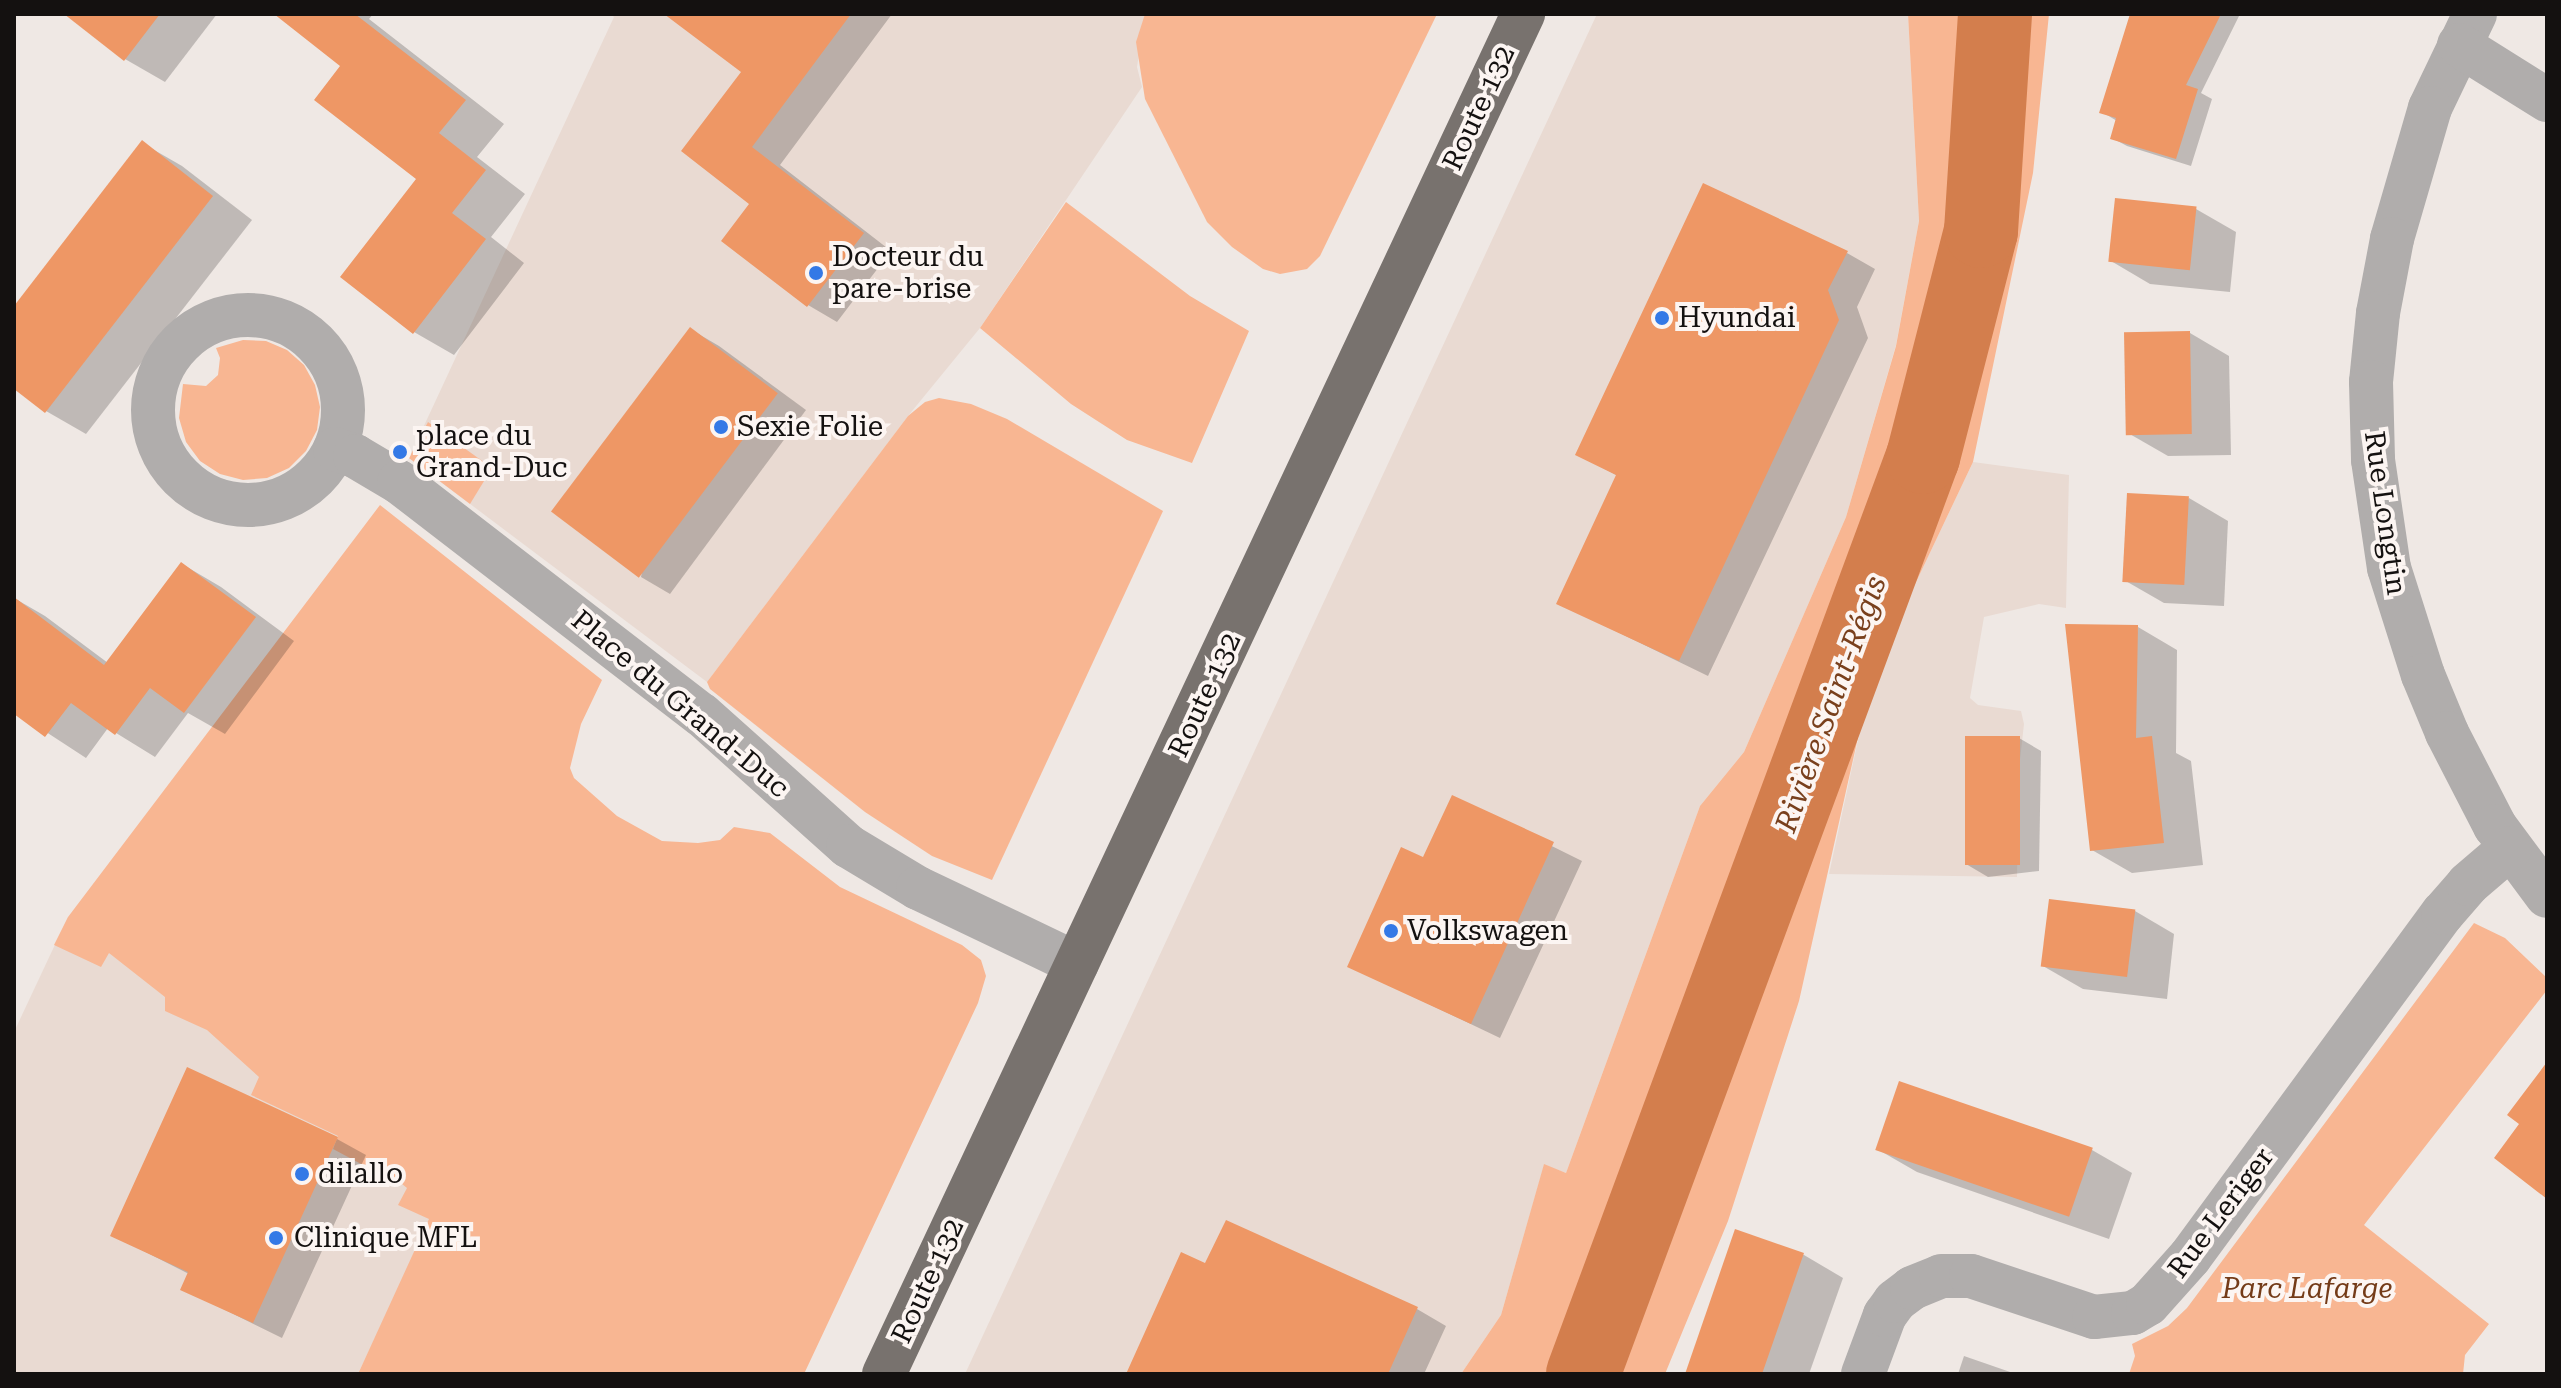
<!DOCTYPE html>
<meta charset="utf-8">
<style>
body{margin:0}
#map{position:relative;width:2561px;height:1388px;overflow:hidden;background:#efe8e4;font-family:"Roboto Serif",serif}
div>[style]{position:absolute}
.built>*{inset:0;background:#e9dad2}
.green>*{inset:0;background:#f8b692}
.shadow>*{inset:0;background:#0003}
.river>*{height:74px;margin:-37px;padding:0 37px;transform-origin:37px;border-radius:37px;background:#d37e4d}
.building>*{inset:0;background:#ee9765;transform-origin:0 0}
.minor>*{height:44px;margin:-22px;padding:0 22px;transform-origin:22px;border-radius:22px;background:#b0adac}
.minor>.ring{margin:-22px;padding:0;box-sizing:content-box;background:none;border:44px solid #b0adac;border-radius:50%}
.trunk>*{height:44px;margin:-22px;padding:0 22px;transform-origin:22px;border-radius:22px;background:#78726e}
.dots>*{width:22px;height:22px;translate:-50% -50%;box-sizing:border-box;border:4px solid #fcf5f2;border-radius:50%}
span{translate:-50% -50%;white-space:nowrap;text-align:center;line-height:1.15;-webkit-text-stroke:8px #fcf5f2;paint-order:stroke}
.street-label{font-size:28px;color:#141110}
.poi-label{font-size:28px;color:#141110}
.left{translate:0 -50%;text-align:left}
.park-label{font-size:28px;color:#743b18;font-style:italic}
.water-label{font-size:30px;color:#79401d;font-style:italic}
.frame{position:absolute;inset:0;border:16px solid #141110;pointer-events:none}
</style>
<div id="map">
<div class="built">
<div style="clip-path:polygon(611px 14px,1145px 14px,1137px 67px,1142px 87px,980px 328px,908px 416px,707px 682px,409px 458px,614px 17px)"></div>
<div style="clip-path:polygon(1597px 14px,1908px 14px,1919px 221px,1896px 345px,1846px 517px,1744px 752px,1700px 806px,1566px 1173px,1544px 1165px,1501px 1315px,1461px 1374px,965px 1374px)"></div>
<div style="clip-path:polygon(1973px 462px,2069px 475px,2066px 608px,2039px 604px,1984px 617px,1970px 698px,1978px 705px,2021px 711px,2024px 724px,2019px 768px,2017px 877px,1829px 874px,1872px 675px)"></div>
<div style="clip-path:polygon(68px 917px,440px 1200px,358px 1374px,14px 1374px,14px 1032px)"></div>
</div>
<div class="green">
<div style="clip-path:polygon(1145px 14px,1437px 14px,1320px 256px,1307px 269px,1280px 274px,1263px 269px,1232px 247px,1207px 222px,1145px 99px,1136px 42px)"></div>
<div style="clip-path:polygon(1908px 14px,2049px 14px,2033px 173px,1973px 462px,1872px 675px,1799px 1001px,1728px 1221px,1665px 1374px,1461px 1374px,1501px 1315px,1544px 1164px,1566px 1173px,1700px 806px,1744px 752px,1846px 517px,1896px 346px,1919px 221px)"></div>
<div style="clip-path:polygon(1066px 202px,1190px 296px,1249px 331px,1192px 463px,1127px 440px,1071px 404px,980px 328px)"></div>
<div style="clip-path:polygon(243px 340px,266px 341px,287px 350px,304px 365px,315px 385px,320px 407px,317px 430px,306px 451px,289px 468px,267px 478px,243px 480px,220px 474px,200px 461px,186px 442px,179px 418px,183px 384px,206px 386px,218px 375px,220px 358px,216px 348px)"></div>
<div style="clip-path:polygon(939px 398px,971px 404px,1007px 419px,1163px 511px,992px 880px,932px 856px,865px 812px,710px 689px,707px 682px,908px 416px,925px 402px)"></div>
<div style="clip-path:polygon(428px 422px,492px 468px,470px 504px,409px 458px)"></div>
<div style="clip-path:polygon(380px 505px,602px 680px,581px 724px,570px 768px,574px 778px,617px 816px,662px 841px,698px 843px,720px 840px,734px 827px,770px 833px,840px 887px,962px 945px,981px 960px,986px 976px,978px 1003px,804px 1374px,358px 1374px,429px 1219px,398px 1205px,407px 1188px,380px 1166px,378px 1173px,333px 1149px,338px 1136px,251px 1095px,259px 1077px,207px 1030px,165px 1011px,165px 997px,109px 953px,101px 967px,54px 945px,68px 917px)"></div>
<div style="clip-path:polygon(2474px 923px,2505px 938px,2547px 978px,2547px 990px,2364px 1225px,2489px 1324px,2465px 1355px,2463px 1374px,2129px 1374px,2135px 1356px,2132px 1344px,2168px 1326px,2187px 1308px)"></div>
</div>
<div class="shadow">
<div style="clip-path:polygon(67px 14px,217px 14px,165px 82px,125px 59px)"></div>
<div style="clip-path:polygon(277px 14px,373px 14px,369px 19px,504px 124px,477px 157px,525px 194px,491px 237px,524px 263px,454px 355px,414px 332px,419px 178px,343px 65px)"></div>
<div style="clip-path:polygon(668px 14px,892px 14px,780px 165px,891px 251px,837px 322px,808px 305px,752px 203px,744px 72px)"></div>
<div style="clip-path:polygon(2132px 14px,2240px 14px,2201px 93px,2212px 99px,2191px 166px,2127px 146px,2112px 138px,2117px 121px,2102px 112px)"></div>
<div style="clip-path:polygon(142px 143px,182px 166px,252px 220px,86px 434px,46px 411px,14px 386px,14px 309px)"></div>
<div style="clip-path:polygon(2196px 209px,2236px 232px,2230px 292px,2150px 284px,2111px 261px)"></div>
<div style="clip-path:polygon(1847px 253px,1875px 269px,1857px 307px,1868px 338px,1708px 676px,1558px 603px,1618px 476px,1577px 454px)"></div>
<div style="clip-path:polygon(690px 329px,719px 346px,806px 410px,670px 594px,641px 577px)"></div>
<div style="clip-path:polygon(2190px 333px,2229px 356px,2231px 455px,2168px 456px,2128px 433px)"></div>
<div style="clip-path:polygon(2189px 498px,2228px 521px,2224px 606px,2164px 603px,2124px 580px)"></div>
<div style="clip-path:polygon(182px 564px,221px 587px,294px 641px,225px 734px,188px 713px,155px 757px,108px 728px,86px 758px,14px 711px,14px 598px,45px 616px,108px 663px)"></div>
<div style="clip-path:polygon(2138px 627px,2177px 650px,2176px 753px,2191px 761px,2203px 865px,2132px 873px,2092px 850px)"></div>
<div style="clip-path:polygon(2019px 738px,2041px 751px,2039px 871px,1988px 877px,1966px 864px)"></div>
<div style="clip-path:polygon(1453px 797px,1582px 861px,1500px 1038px,1349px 966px,1424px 859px)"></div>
<div style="clip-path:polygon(2135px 911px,2174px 934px,2167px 999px,2083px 989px,2043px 966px)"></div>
<div style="clip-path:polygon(1900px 1084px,2092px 1150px,2132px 1173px,2109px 1239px,1917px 1172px,1877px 1149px)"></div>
<div style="clip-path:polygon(337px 1139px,366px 1155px,282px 1338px,183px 1289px,189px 1274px,112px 1235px)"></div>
<div style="clip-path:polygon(1227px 1223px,1417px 1309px,1446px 1326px,1424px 1374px,1128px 1374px,1206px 1266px)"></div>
<div style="clip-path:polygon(1736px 1232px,1804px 1255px,1843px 1278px,1809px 1374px,1687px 1374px)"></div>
<div style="clip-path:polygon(1964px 1356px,2016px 1374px,1958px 1374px)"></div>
</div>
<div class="river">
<div style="left:1583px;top:1374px;width:978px;rotate:-69.66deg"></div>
<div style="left:1923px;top:457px;width:233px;rotate:-75.6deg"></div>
<div style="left:1981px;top:231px;width:217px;rotate:-86.3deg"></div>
</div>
<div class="building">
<div style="clip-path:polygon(64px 14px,160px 14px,124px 61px)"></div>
<div style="clip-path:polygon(274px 14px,355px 14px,466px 100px,439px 133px,486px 170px,452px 213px,486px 239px,413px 334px,340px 277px,416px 179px,314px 100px,340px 66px)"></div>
<div style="clip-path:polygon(664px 14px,851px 14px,752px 147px,864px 233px,807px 307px,721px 241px,749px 204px,681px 151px,741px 72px)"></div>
<div style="clip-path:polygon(2130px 14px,2221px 14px,2186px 85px,2198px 89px,2176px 159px,2110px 139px,2116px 118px,2099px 113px)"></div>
<div style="clip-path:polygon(142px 140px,213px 196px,45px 413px,14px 389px,14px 306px)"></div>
<div style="clip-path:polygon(1703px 183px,1848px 251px,1828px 290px,1839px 320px,1679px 661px,1556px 604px,1616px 475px,1575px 455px)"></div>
<div style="left:2115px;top:198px;width:82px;height:64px;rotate:6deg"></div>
<div style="left:690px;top:327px;width:110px;height:231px;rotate:37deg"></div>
<div style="left:2190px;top:331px;width:103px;height:66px;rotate:89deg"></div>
<div style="left:2127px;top:493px;width:62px;height:89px;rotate:3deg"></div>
<div style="clip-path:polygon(181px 562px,256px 617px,184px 713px,150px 688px,115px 735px,71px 703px,45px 737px,14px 714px,14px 597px,104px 665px)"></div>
<div style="clip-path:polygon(2065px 624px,2138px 625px,2136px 738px,2152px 736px,2164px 843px,2090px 851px)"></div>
<div style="left:1965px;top:736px;width:55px;height:129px"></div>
<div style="clip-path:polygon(1452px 795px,1554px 842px,1471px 1024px,1347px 967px,1401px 847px,1423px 857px)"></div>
<div style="left:2049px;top:899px;width:87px;height:68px;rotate:7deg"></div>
<div style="clip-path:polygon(2547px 1062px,2547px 1199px,2494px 1158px,2519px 1124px,2507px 1115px)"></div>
<div style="clip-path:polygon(187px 1067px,338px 1137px,253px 1323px,180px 1290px,188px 1272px,110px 1236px)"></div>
<div style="left:1899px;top:1081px;width:205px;height:73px;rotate:19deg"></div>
<div style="clip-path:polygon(1226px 1220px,1418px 1307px,1388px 1374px,1126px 1374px,1181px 1252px,1205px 1263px)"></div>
<div style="clip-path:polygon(1735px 1229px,1804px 1253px,1762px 1374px,1685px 1374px)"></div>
</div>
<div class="minor">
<div style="left:2475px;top:14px;width:104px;rotate:115.6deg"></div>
<div style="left:2430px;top:108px;width:136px;rotate:106.2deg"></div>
<div style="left:2392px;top:239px;width:75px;rotate:100.7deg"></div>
<div style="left:2378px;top:313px;width:69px;rotate:95.8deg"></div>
<div style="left:2371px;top:382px;width:78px;rotate:88.5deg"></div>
<div style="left:2373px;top:460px;width:109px;rotate:81.6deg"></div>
<div style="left:2389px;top:568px;width:112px;rotate:72.4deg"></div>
<div style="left:2423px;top:675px;width:63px;rotate:67.5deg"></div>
<div style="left:2447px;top:733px;width:105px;rotate:62.7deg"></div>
<div style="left:2495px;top:826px;width:87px;rotate:53.4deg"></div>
<div style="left:2459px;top:45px;width:104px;rotate:32deg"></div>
<div class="ring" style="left:153px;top:315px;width:146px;height:146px"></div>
<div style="left:335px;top:449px;width:21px;rotate:19deg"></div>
<div style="left:355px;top:456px;width:51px;rotate:30.6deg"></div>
<div style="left:399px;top:482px;width:382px;rotate:37.6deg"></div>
<div style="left:702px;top:715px;width:196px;rotate:41.9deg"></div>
<div style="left:848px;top:846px;width:82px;rotate:31deg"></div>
<div style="left:918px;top:888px;width:176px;rotate:25.5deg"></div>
<div style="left:1863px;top:1374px;width:63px;rotate:-69.6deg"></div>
<div style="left:1885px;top:1315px;width:17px;rotate:-54deg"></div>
<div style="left:1895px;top:1301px;width:21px;rotate:-37deg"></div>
<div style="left:1912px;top:1288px;width:31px;rotate:-22deg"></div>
<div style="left:1941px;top:1276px;width:30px"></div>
<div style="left:1971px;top:1276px;width:130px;rotate:18.4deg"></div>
<div style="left:2094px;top:1317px;width:39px;rotate:-6deg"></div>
<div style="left:2133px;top:1313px;width:17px;rotate:-31deg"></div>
<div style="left:2148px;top:1304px;width:63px;rotate:-48.2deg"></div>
<div style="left:2190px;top:1257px;width:427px;rotate:-53.7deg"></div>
<div style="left:2443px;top:913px;width:38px;rotate:-49deg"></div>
<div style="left:2468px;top:884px;width:55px;rotate:-40.6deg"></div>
</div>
<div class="trunk">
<div style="left:884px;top:1374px;width:1503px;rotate:-64.83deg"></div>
</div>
<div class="dots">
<div style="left:816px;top:273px;background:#3479e6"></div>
<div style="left:1662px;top:318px;background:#3479e6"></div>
<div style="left:721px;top:427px;background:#3479e6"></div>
<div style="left:400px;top:452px;background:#3479e6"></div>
<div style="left:1391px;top:931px;background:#3479e6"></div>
<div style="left:302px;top:1174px;background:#3479e6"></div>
<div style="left:276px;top:1238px;background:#3479e6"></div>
</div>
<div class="street-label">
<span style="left:1479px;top:108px;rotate:-65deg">Route 132</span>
<span style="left:2385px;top:513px;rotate:82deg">Rue Longtin</span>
<span style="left:1205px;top:695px;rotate:-65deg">Route 132</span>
<span style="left:680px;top:704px;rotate:40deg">Place du Grand-Duc</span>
<span style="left:2221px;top:1213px;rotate:-53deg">Rue Leriger</span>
<span style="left:928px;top:1281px;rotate:-65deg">Route 132</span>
</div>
<div class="poi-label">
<span class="left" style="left:832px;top:273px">Docteur du<br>pare-brise</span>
<span class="left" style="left:1678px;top:318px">Hyundai</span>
<span class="left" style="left:737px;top:427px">Sexie Folie</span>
<span class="left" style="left:416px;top:452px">place du<br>Grand-Duc</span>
<span class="left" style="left:1407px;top:931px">Volkswagen</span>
<span class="left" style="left:318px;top:1174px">dilallo</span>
<span class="left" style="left:294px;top:1238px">Clinique MFL</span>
</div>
<div class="park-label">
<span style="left:2307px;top:1289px">Parc Lafarge</span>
</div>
<div class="water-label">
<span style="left:1831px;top:704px;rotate:-70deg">Rivière Saint-Régis</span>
</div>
<div class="frame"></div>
</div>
